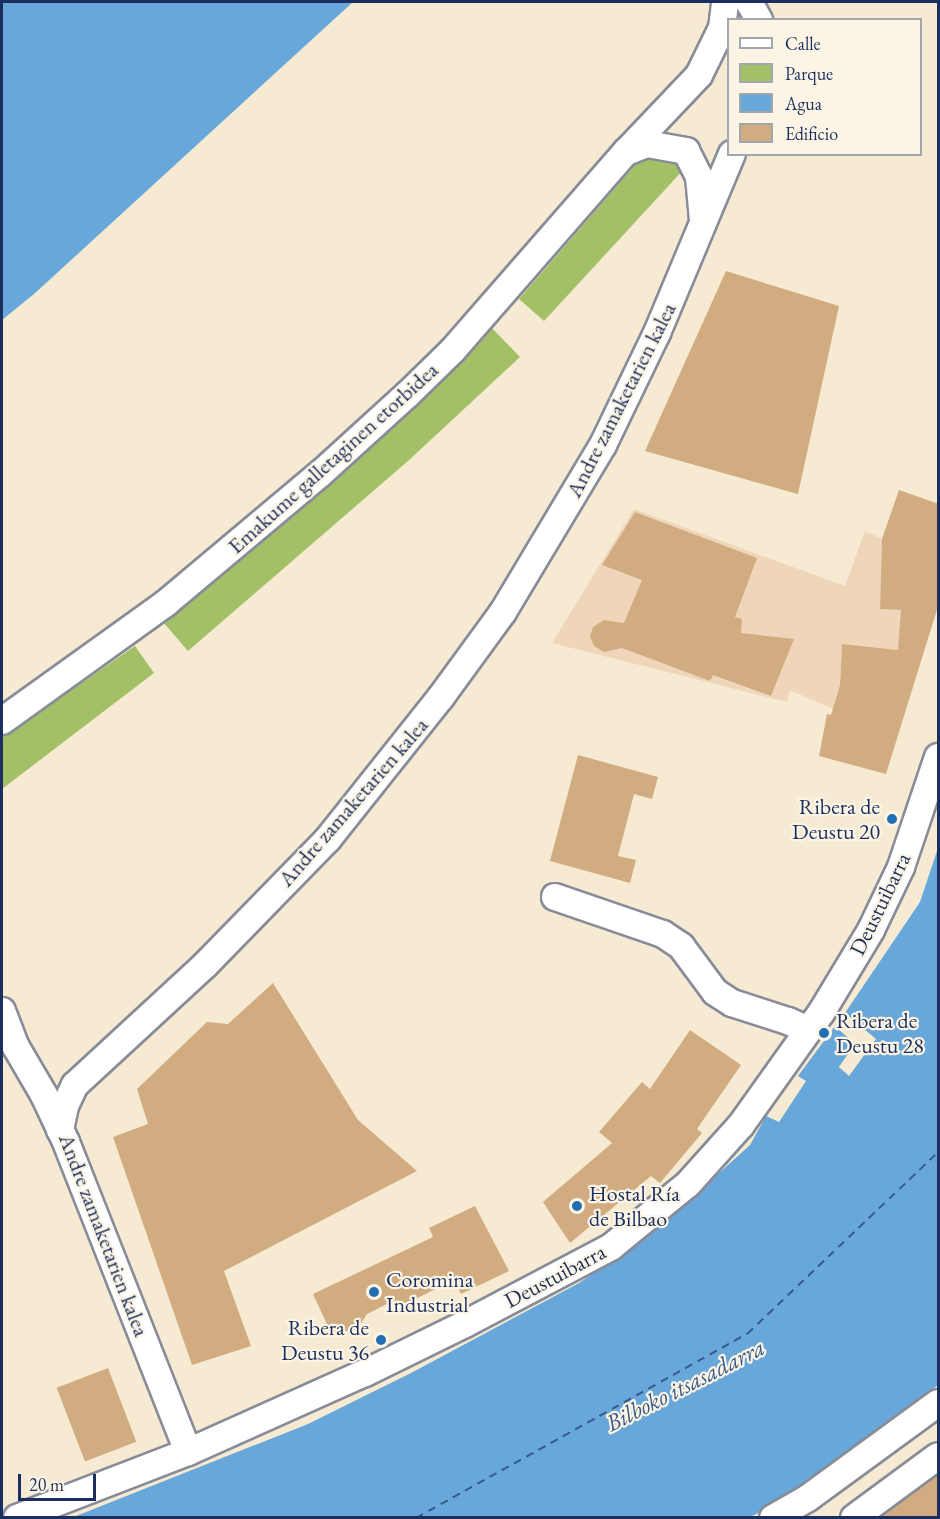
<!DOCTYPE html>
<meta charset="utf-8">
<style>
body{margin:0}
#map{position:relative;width:940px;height:1519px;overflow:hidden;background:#f6ead2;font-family:"EB Garamond",serif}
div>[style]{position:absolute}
.built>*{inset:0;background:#efd6bb}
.green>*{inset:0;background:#a3c067}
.water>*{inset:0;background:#67a7da}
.pier>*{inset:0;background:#f6ead2}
.ferry>*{height:1.5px;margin-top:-0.75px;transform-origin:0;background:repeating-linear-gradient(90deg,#365989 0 8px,transparent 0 14px)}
.building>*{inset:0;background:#d1ac80;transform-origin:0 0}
.roads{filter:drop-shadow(2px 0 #888c98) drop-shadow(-2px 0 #888c98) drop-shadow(0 2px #888c98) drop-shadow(0 -2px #888c98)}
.minor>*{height:26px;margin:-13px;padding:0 13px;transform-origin:13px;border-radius:13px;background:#fff}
.dots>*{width:16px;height:16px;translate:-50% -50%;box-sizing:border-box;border:3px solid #fcf5e5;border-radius:50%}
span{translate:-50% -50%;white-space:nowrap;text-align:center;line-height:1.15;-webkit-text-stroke:4.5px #fcf5e5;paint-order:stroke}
.street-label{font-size:22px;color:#1b2f5e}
.poi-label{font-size:22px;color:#1b2f5e}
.right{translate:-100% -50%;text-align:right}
.left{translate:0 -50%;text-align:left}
.water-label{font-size:24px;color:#365989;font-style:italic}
.frame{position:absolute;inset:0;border:3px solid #1b2f5e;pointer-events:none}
.legend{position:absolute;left:727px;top:18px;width:195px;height:138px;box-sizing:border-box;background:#fcf5e5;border:2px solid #a2a6af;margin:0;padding:8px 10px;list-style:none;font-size:18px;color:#1b2f5e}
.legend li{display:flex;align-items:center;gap:12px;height:30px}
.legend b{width:30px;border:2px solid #a2a6af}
.scale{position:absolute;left:18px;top:1474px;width:78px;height:27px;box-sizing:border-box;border:3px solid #1b2f5e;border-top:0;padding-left:8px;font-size:18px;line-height:21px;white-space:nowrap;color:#1b2f5e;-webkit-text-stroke:4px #fcf5e5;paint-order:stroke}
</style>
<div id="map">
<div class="built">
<div style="clip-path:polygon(634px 509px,845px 586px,865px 531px,882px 539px,880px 609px,936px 613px,923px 654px,842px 644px,840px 685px,833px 709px,790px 690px,787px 702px,552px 643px)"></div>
</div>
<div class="green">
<div style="clip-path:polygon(654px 152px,671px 155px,685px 168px,544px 321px,519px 299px,636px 164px)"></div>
<div style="clip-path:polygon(489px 325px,520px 357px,408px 461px,188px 651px,163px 622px,391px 428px,465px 354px)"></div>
<div style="clip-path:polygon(135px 646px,154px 673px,2px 789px,2px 738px)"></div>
</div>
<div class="water">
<div style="clip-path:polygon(2px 2px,353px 2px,34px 294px,2px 320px)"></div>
<div style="clip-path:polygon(938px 848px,938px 1385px,850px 1455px,802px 1491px,750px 1517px,71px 1518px,308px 1424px,411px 1373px,579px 1283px,655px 1231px,750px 1145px,766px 1116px,779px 1122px,806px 1081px,798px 1076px,835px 1026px,856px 1044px,839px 1067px,849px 1075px,875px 1039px,845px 1013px,920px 902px)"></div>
</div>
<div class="pier">
<div style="clip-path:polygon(845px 1013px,876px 1039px,849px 1076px,839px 1067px,855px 1044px,835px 1026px,837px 1024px,858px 1044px,843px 1066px,849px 1071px,871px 1040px,843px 1015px)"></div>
</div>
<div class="ferry">
<div style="left:416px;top:1518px;width:379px;rotate:-29.1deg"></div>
<div style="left:747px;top:1334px;width:264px;rotate:-43.6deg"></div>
</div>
<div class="building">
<div style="clip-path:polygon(726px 271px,839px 306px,798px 494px,645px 451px)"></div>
<div style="clip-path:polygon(899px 490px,939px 504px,939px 603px,886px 774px,819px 756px,827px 714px,831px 715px,840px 685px,842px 644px,898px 650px,901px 610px,880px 609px,882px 539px)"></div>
<div style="clip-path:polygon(635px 512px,757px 558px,735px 617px,742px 619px,741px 633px,794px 639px,771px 696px,713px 675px,710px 681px,622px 648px,604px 652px,594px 646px,590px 636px,593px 627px,604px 620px,624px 623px,642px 580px,602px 565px)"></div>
<div style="clip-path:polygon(578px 755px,658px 777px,652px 799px,634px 794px,618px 856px,636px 860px,630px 883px,550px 861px)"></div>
<div style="clip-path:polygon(273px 983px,358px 1120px,417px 1171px,224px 1271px,251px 1346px,192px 1365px,113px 1137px,148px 1124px,137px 1089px,207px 1022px,228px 1024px)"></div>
<div style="clip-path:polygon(690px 1030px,741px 1065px,697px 1129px,702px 1133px,660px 1183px,651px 1176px,570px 1243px,543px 1202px,612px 1143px,599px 1132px,642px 1082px,650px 1089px)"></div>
<div style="clip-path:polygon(475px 1206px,509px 1271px,461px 1294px,454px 1280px,407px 1303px,393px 1301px,367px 1314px,360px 1325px,333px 1337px,313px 1294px,433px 1237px,429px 1228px)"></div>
<div style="left:108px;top:1368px;width:79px;height:55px;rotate:69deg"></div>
<div style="clip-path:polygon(939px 1474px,939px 1518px,881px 1518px,887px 1513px)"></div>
</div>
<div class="roads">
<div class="minor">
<div style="left:749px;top:2px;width:21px;rotate:61deg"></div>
<div style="left:626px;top:152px;width:22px;rotate:-21deg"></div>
<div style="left:647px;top:144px;width:40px;rotate:10deg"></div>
<div style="left:686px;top:151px;width:29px;rotate:63deg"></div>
<div style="left:699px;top:177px;width:43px;rotate:84.7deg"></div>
<div style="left:2px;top:721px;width:202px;rotate:-35.7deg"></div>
<div style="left:166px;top:603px;width:201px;rotate:-40deg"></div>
<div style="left:320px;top:474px;width:119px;rotate:-42.3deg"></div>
<div style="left:408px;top:394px;width:63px;rotate:-44.4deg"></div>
<div style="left:453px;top:350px;width:263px;rotate:-48.9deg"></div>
<div style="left:626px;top:152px;width:106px;rotate:-46.5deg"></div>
<div style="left:699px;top:75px;width:52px;rotate:-63.9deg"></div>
<div style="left:722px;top:28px;width:26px;rotate:-83deg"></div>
<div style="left:555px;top:897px;width:114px;rotate:18.9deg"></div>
<div style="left:663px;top:934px;width:22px;rotate:34deg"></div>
<div style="left:681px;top:946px;width:57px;rotate:53.5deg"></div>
<div style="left:715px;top:992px;width:20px;rotate:33deg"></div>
<div style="left:732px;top:1003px;width:59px;rotate:17.8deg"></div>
<div style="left:788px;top:1021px;width:22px;rotate:24deg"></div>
<div style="left:2px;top:1011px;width:39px;rotate:69deg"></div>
<div style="left:16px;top:1047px;width:56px;rotate:59.7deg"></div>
<div style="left:44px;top:1095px;width:52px;rotate:64.9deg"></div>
<div style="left:66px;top:1142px;width:333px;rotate:68.5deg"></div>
<div style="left:60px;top:1130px;width:25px;rotate:-78deg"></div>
<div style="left:65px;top:1106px;width:23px;rotate:-65deg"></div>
<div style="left:75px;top:1085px;width:177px;rotate:-42.7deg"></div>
<div style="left:205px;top:965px;width:176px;rotate:-45.7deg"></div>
<div style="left:328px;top:839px;width:181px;rotate:-51.5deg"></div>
<div style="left:441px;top:697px;width:105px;rotate:-53.9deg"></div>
<div style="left:503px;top:612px;width:195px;rotate:-59.1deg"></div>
<div style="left:603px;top:445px;width:124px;rotate:-64.3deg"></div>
<div style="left:657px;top:333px;width:194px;rotate:-67.3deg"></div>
<div style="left:17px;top:1518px;width:183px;rotate:-21.1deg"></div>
<div style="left:188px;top:1452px;width:194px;rotate:-24.1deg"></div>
<div style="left:365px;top:1373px;width:111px;rotate:-26.1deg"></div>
<div style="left:465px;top:1324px;width:165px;rotate:-27.8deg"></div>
<div style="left:611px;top:1247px;width:99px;rotate:-39.3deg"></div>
<div style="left:688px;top:1184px;width:79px;rotate:-48.1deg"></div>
<div style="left:741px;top:1125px;width:138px;rotate:-54.5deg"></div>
<div style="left:821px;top:1013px;width:97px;rotate:-58.9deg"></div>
<div style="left:871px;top:930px;width:70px;rotate:-64.5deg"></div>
<div style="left:901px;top:867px;width:116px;rotate:-71.4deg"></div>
<div style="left:773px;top:1518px;width:40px;rotate:-29.7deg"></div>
<div style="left:808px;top:1498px;width:161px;rotate:-36.2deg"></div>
<div style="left:854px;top:1518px;width:104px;rotate:-36.4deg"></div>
</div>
</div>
<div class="dots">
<div style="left:892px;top:819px;background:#1f6fb2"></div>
<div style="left:824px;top:1033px;background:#1f6fb2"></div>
<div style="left:577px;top:1206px;background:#1f6fb2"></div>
<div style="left:374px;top:1292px;background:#1f6fb2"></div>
<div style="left:381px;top:1340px;background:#1f6fb2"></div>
</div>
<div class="street-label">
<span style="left:621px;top:400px;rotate:-63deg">Andre zamaketarien kalea</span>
<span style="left:333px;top:458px;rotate:-42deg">Emakume galletaginen etorbidea</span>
<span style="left:353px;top:802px;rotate:-49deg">Andre zamaketarien kalea</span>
<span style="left:880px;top:904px;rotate:-64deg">Deustuibarra</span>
<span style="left:104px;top:1235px;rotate:69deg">Andre zamaketarien kalea</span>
<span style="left:555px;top:1276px;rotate:-28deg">Deustuibarra</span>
</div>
<div class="poi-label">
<span class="right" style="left:880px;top:819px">Ribera de<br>Deustu 20</span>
<span class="left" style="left:836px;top:1033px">Ribera de<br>Deustu 28</span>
<span class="left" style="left:589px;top:1206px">Hostal Ría<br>de Bilbao</span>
<span class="left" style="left:386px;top:1292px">Coromina<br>Industrial</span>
<span class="right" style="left:369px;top:1340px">Ribera de<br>Deustu 36</span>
</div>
<div class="water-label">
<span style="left:685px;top:1385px;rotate:-27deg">Bilboko itsasadarra</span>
</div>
<div class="frame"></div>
<ul class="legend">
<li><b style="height:8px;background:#fff"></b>Calle</li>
<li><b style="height:16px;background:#a3c067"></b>Parque</li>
<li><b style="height:16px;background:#67a7da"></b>Agua</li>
<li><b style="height:16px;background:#d1ac80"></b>Edificio</li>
</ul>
<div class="scale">20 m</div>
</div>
